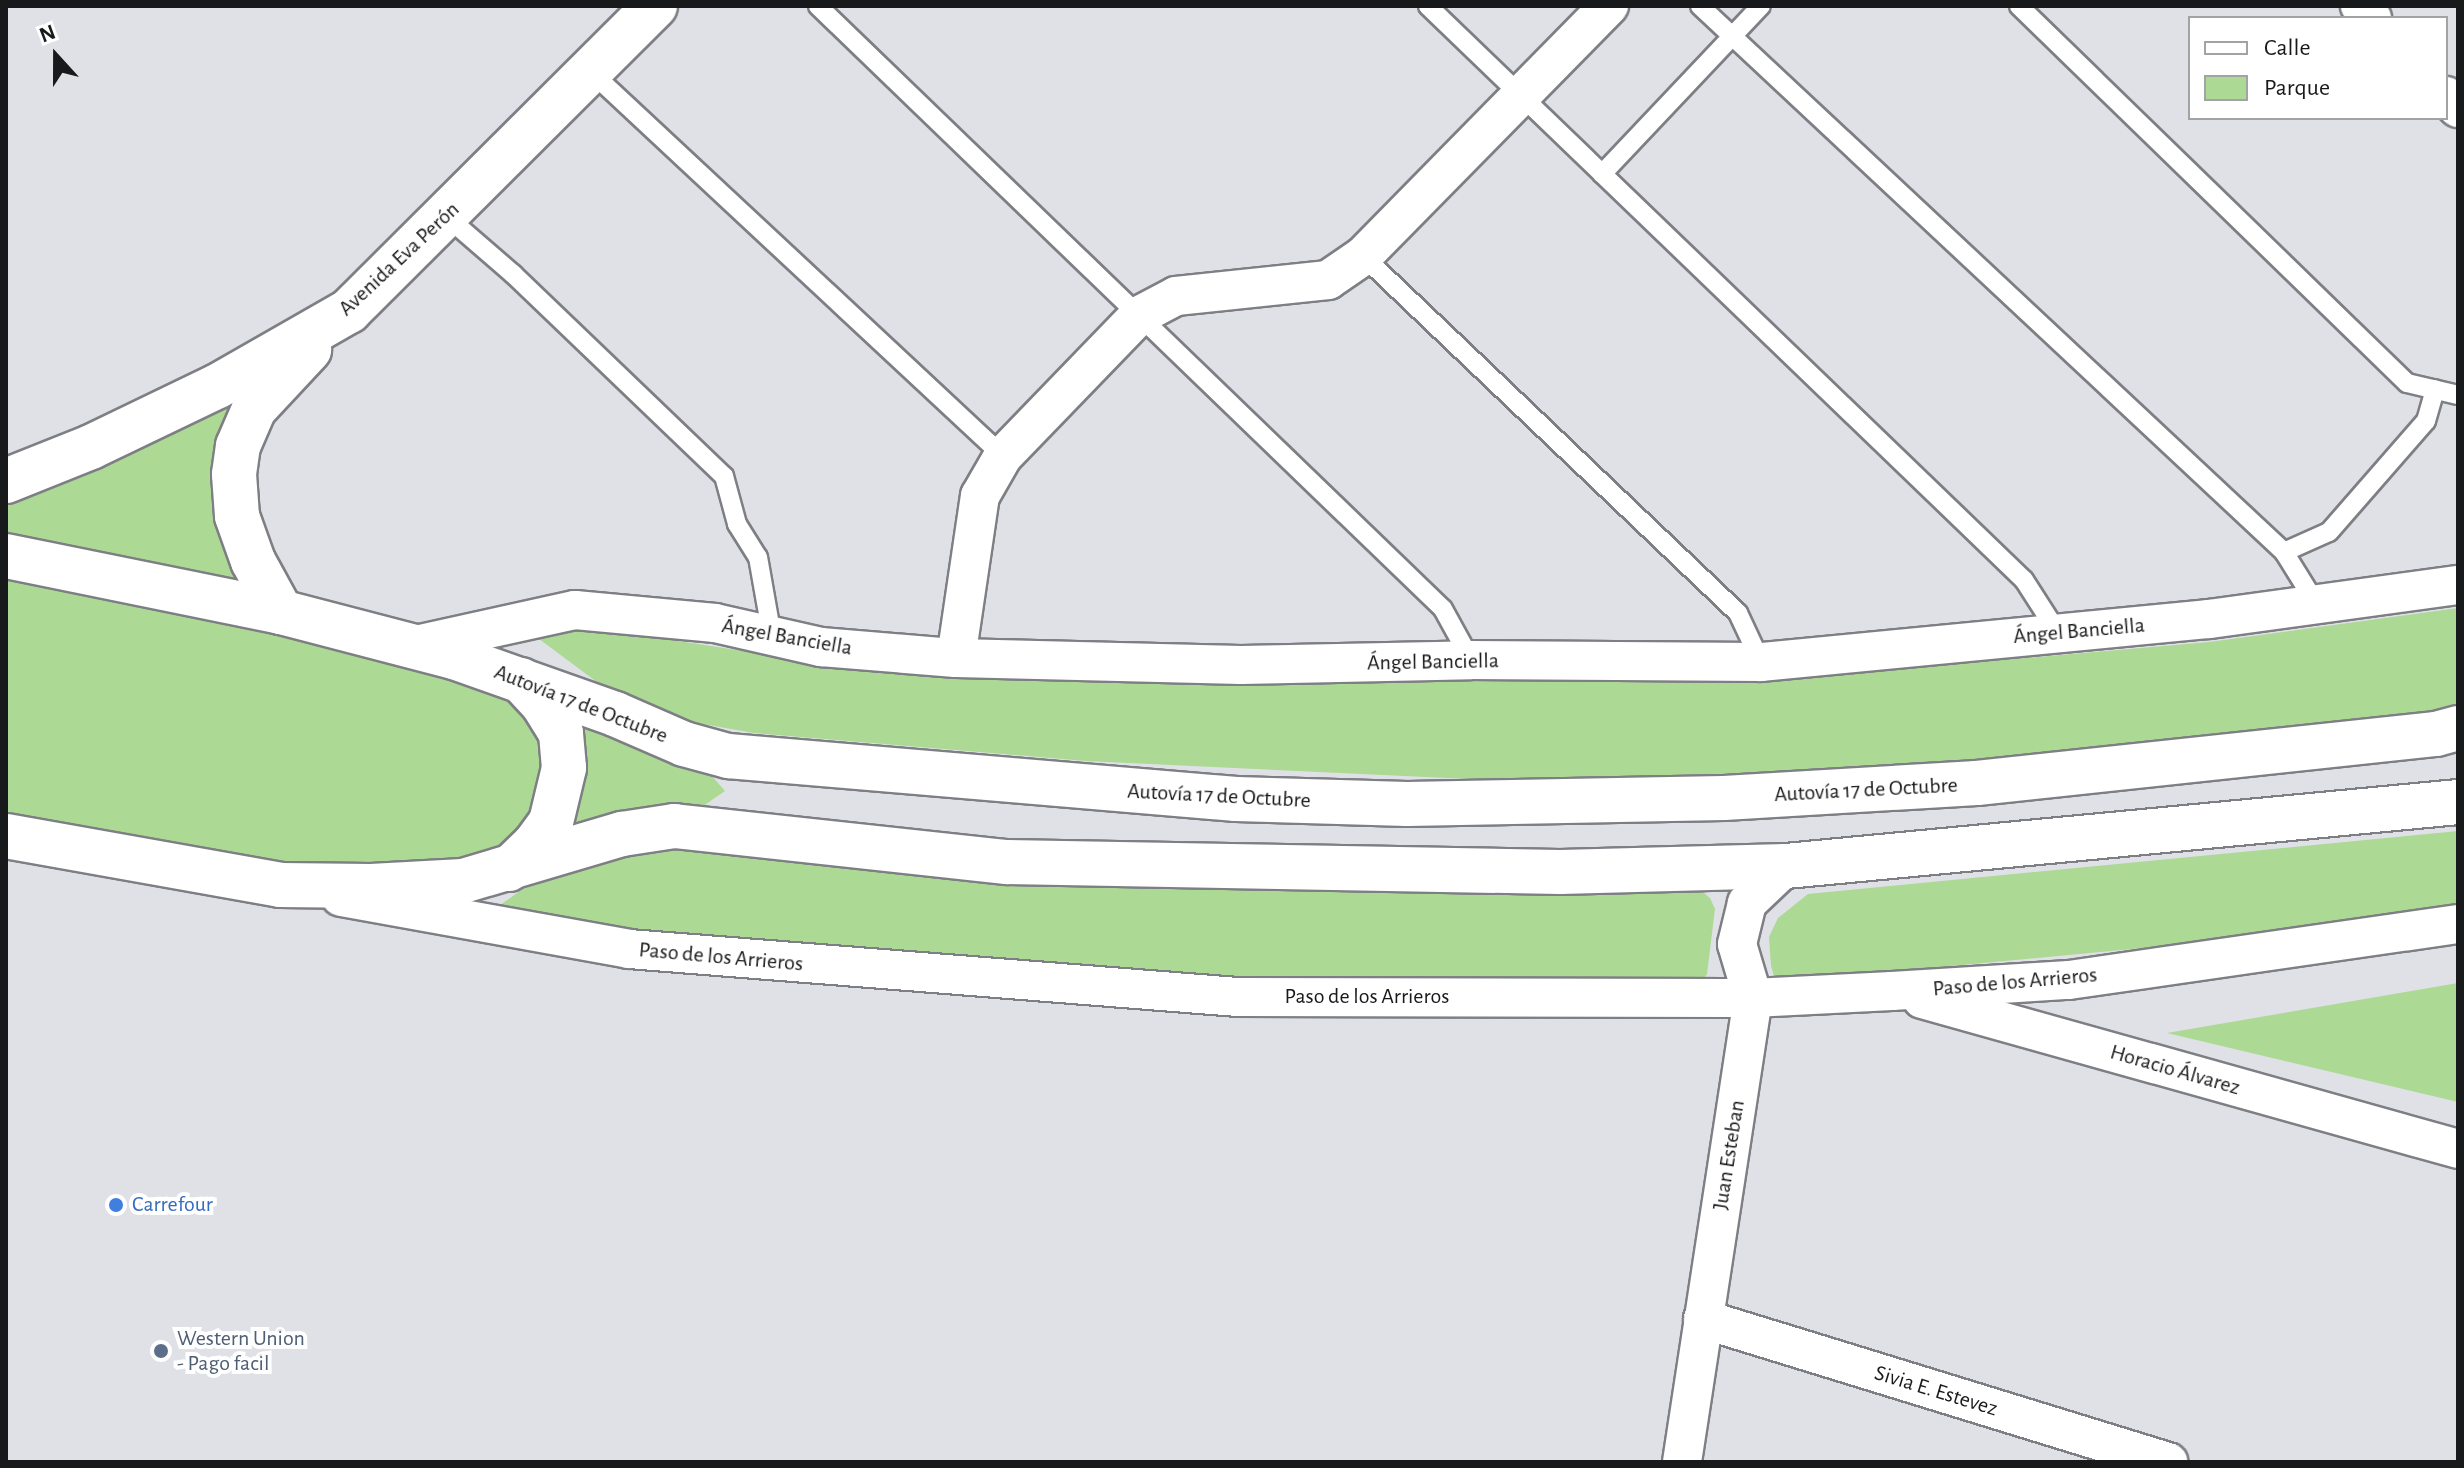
<!DOCTYPE html>
<meta charset="utf-8">
<style>
body{margin:0}
#map{position:relative;width:2464px;height:1468px;overflow:hidden;background:#e0e1e7;font-family:"Alegreya Sans",sans-serif}
div>[style]{position:absolute}
.green>*{inset:0;background:#acd994}
.roads{filter:drop-shadow(2px 0 #7e7f84) drop-shadow(-2px 0 #7e7f84) drop-shadow(0 2px #7e7f84) drop-shadow(0 -2px #7e7f84)}
.lane>*{height:18px;margin:-9px;padding:0 9px;transform-origin:9px;border-radius:9px;background:#fff}
.street>*{height:38px;margin:-19px;padding:0 19px;transform-origin:19px;border-radius:19px;background:#fff}
.secondary>*{height:44px;margin:-22px;padding:0 22px;transform-origin:22px;border-radius:22px;background:#fff}
.highway>*{height:44px;margin:-22px;padding:0 22px;transform-origin:22px;border-radius:22px;background:#fff}
.dots>*{width:22px;height:22px;translate:-50% -50%;box-sizing:border-box;border:4px solid #fff;border-radius:50%}
span{translate:-50% -50%;white-space:nowrap;text-align:center;line-height:1.15;-webkit-text-stroke:8px #fff;paint-order:stroke}
.street-label{font-size:22px;color:#18191a}
.shop-label{font-size:22px;color:#366cbe}
.left{translate:0 -50%;text-align:left}
.service-label{font-size:22px;color:#4e5e75}
.frame{position:absolute;inset:0;border:8px solid #18191a;pointer-events:none}
.legend{position:absolute;left:2188px;top:16px;width:260px;height:104px;box-sizing:border-box;background:#fff;border:2px solid #a3a3a3;margin:0;padding:10px 14px;list-style:none;font-size:24px;color:#18191a}
.legend li{display:flex;align-items:center;gap:16px;height:40px}
.legend b{width:40px;border:2px solid #a3a3a3}
.north{position:absolute;left:16px;top:16px;width:80px;height:80px;-webkit-text-stroke:6px #fff;paint-order:stroke;rotate:339deg;font-size:22px;font-weight:700;line-height:32px;text-align:center;color:#18191a}
.north::after{content:'';display:block;margin:auto;width:28px;height:36px;background:#18191a;clip-path:polygon(50% 0,100% 100%,50% 72%,0 100%)}
</style>
<div id="map">
<div class="green">
<div style="clip-path:polygon(349px 311px,238px 446px,281px 612px,684px 744px,725px 791px,674px 826px,371px 886px,6px 834px,6px 481px)"></div>
<div style="clip-path:polygon(2458px 608px,2458px 704px,2427px 715px,2020px 756px,1753px 773px,1490px 780px,1086px 761px,754px 733px,680px 720px,609px 691px,527px 630px,608px 630px,834px 665px,1762px 681px,2209px 642px)"></div>
<div style="clip-path:polygon(2458px 831px,2458px 909px,2269px 936px,1782px 982px,1774px 976px,1771px 966px,1769px 937px,1778px 918px,1808px 894px)"></div>
<div style="clip-path:polygon(675px 840px,1520px 889px,1703px 892px,1710px 898px,1715px 909px,1707px 974px,1700px 984px,1237px 986px,649px 940px,493px 910px,520px 891px,553px 875px)"></div>
<div style="clip-path:polygon(2458px 983px,2458px 1102px,2167px 1033px)"></div>
</div>
<div class="roads">
<div class="lane">
<div style="left:818px;top:6px;width:868px;rotate:43.97deg"></div>
<div style="left:1443px;top:609px;width:58px;rotate:61.2deg"></div>
<div style="left:1428px;top:6px;width:827px;rotate:43.92deg"></div>
<div style="left:2024px;top:580px;width:63px;rotate:57.3deg"></div>
<div style="left:1700px;top:6px;width:799px;rotate:43.07deg"></div>
<div style="left:2284px;top:552px;width:62px;rotate:58.1deg"></div>
<div style="left:2019px;top:6px;width:541px;rotate:44.18deg"></div>
<div style="left:2407px;top:383px;width:52px;rotate:13.2deg"></div>
<div style="left:590px;top:71px;width:565px;rotate:42.99deg"></div>
<div style="left:1602px;top:174px;width:231px;rotate:-46.6deg"></div>
<div style="left:446px;top:216px;width:89px;rotate:40.9deg"></div>
<div style="left:513px;top:274px;width:292px;rotate:43.8deg"></div>
<div style="left:724px;top:476px;width:50px;rotate:74.8deg"></div>
<div style="left:737px;top:524px;width:39px;rotate:58deg"></div>
<div style="left:758px;top:557px;width:80px;rotate:80deg"></div>
<div style="left:1363px;top:256px;width:518px;rotate:43.59deg"></div>
<div style="left:1738px;top:613px;width:54px;rotate:64.9deg"></div>
<div style="left:2284px;top:552px;width:49px;rotate:-24deg"></div>
<div style="left:2329px;top:532px;width:147px;rotate:-48.9deg"></div>
<div style="left:2426px;top:421px;width:33px;rotate:-74deg"></div>
</div>
<div class="street">
<div style="left:2360px;top:6px;width:17px;rotate:45deg"></div>
<div style="left:2446px;top:96px;width:17px;rotate:45deg"></div>
<div style="left:411px;top:646px;width:168px;rotate:-12.4deg"></div>
<div style="left:575px;top:610px;width:141px;rotate:5.3deg"></div>
<div style="left:715px;top:623px;width:109px;rotate:12.8deg"></div>
<div style="left:821px;top:647px;width:135px;rotate:4.7deg"></div>
<div style="left:956px;top:658px;width:285px;rotate:1.4deg"></div>
<div style="left:1241px;top:665px;width:230px;rotate:-1.2deg"></div>
<div style="left:1471px;top:660px;width:290px;rotate:0.4deg"></div>
<div style="left:1761px;top:662px;width:450px;rotate:-5.5deg"></div>
<div style="left:2209px;top:619px;width:251px;rotate:-7.8deg"></div>
<div style="left:956px;top:658px;width:164px;rotate:-81.6deg"></div>
<div style="left:980px;top:496px;width:46px;rotate:-60.1deg"></div>
<div style="left:1003px;top:456px;width:194px;rotate:-46deg"></div>
<div style="left:1138px;top:316px;width:43px;rotate:-27.8deg"></div>
<div style="left:1176px;top:296px;width:153px;rotate:-6deg"></div>
<div style="left:1328px;top:280px;width:42px;rotate:-34.4deg"></div>
<div style="left:1363px;top:256px;width:351px;rotate:-45.5deg"></div>
<div style="left:341px;top:897px;width:293px;rotate:10.2deg"></div>
<div style="left:629px;top:949px;width:611px;rotate:4.51deg"></div>
<div style="left:1238px;top:997px;width:515px;rotate:0.11deg"></div>
<div style="left:1753px;top:998px;width:139px;rotate:-2.9deg"></div>
<div style="left:1892px;top:991px;width:177px;rotate:-3.6deg"></div>
<div style="left:2069px;top:980px;width:393px;rotate:-8.2deg"></div>
<div style="left:1922px;top:999px;width:557px;rotate:15.63deg"></div>
<div style="left:1703px;top:1319px;width:487px;rotate:17.1deg"></div>
<div style="left:1682px;top:1462px;width:469px;rotate:-81.3deg"></div>
<div style="left:1753px;top:998px;width:56px;rotate:-106.5deg"></div>
<div style="left:1737px;top:944px;width:42px;rotate:-76.3deg"></div>
<div style="left:1747px;top:903px;width:54px;rotate:-43.5deg"></div>
</div>
<div class="secondary">
<div style="left:6px;top:481px;width:92px;rotate:-21.8deg"></div>
<div style="left:91px;top:447px;width:141px;rotate:-25.7deg"></div>
<div style="left:218px;top:386px;width:151px;rotate:-29.8deg"></div>
<div style="left:349px;top:311px;width:432px;rotate:-44.9deg"></div>
<div style="left:281px;top:612px;width:58px;rotate:-118.8deg"></div>
<div style="left:253px;top:561px;width:48px;rotate:-109.6deg"></div>
<div style="left:237px;top:516px;width:42px;rotate:-94.1deg"></div>
<div style="left:234px;top:474px;width:28px;rotate:-82deg"></div>
<div style="left:238px;top:446px;width:40px;rotate:-66.6deg"></div>
<div style="left:254px;top:409px;width:81px;rotate:-47deg"></div>
</div>
<div class="highway">
<div style="left:6px;top:556px;width:281px;rotate:11.5deg"></div>
<div style="left:281px;top:612px;width:179px;rotate:14.6deg"></div>
<div style="left:454px;top:657px;width:171px;rotate:19.5deg"></div>
<div style="left:615px;top:714px;width:75px;rotate:23.5deg"></div>
<div style="left:684px;top:744px;width:46px;rotate:15.3deg"></div>
<div style="left:728px;top:756px;width:510px;rotate:4.84deg"></div>
<div style="left:1236px;top:799px;width:171px;rotate:1.7deg"></div>
<div style="left:1407px;top:804px;width:317px;rotate:-1.1deg"></div>
<div style="left:1724px;top:798px;width:253px;rotate:-3.4deg"></div>
<div style="left:1977px;top:783px;width:462px;rotate:-6.1deg"></div>
<div style="left:2436px;top:734px;width:23px;rotate:-15deg"></div>
<div style="left:6px;top:836px;width:278px;rotate:10.1deg"></div>
<div style="left:280px;top:885px;width:91px;rotate:0.6deg"></div>
<div style="left:371px;top:886px;width:92px;rotate:-3.1deg"></div>
<div style="left:463px;top:881px;width:166px;rotate:-16.5deg"></div>
<div style="left:622px;top:834px;width:53px;rotate:-8.7deg"></div>
<div style="left:674px;top:826px;width:335px;rotate:6.2deg"></div>
<div style="left:1007px;top:862px;width:553px;rotate:1.04deg"></div>
<div style="left:1560px;top:872px;width:226px;rotate:-1.5deg"></div>
<div style="left:1786px;top:866px;width:675px;rotate:-5.44deg"></div>
<div style="left:509px;top:869px;width:36px;rotate:-44deg"></div>
<div style="left:535px;top:844px;width:27px;rotate:-54deg"></div>
<div style="left:551px;top:822px;width:56px;rotate:-76.5deg"></div>
<div style="left:564px;top:768px;width:35px;rotate:-95deg"></div>
<div style="left:561px;top:733px;width:34px;rotate:-122deg"></div>
<div style="left:543px;top:704px;width:33px;rotate:-133deg"></div>
</div>
</div>
<div class="dots">
<div style="left:116px;top:1205px;background:#3f7fe0"></div>
<div style="left:161px;top:1351px;background:#5c6f8a"></div>
</div>
<div class="street-label">
<span style="left:399px;top:259px;rotate:-43deg">Avenida Eva Perón</span>
<span style="left:2079px;top:631px;rotate:-5deg">Ángel Banciella</span>
<span style="left:787px;top:637px;rotate:10deg">Ángel Banciella</span>
<span style="left:1433px;top:662px;rotate:-1deg">Ángel Banciella</span>
<span style="left:581px;top:704px;rotate:21deg">Autovía 17 de Octubre</span>
<span style="left:1866px;top:790px;rotate:-3deg">Autovía 17 de Octubre</span>
<span style="left:1219px;top:796px;rotate:3deg">Autovía 17 de Octubre</span>
<span style="left:721px;top:957px;rotate:5deg">Paso de los Arrieros</span>
<span style="left:2015px;top:982px;rotate:-5deg">Paso de los Arrieros</span>
<span style="left:1367px;top:997px">Paso de los Arrieros</span>
<span style="left:2175px;top:1070px;rotate:16deg">Horacio Álvarez</span>
<span style="left:1729px;top:1155px;rotate:-81deg">Juan Esteban</span>
<span style="left:1936px;top:1391px;rotate:17deg">Sivia E. Estevez</span>
</div>
<div class="shop-label">
<span class="left" style="left:132px;top:1205px">Carrefour</span>
</div>
<div class="service-label">
<span class="left" style="left:177px;top:1351px">Western Union<br>- Pago facil</span>
</div>
<div class="frame"></div>
<ul class="legend">
<li><b style="height:10px;background:#fff"></b>Calle</li>
<li><b style="height:22px;background:#acd994"></b>Parque</li>
</ul>
<div class="north">N</div>
</div>
